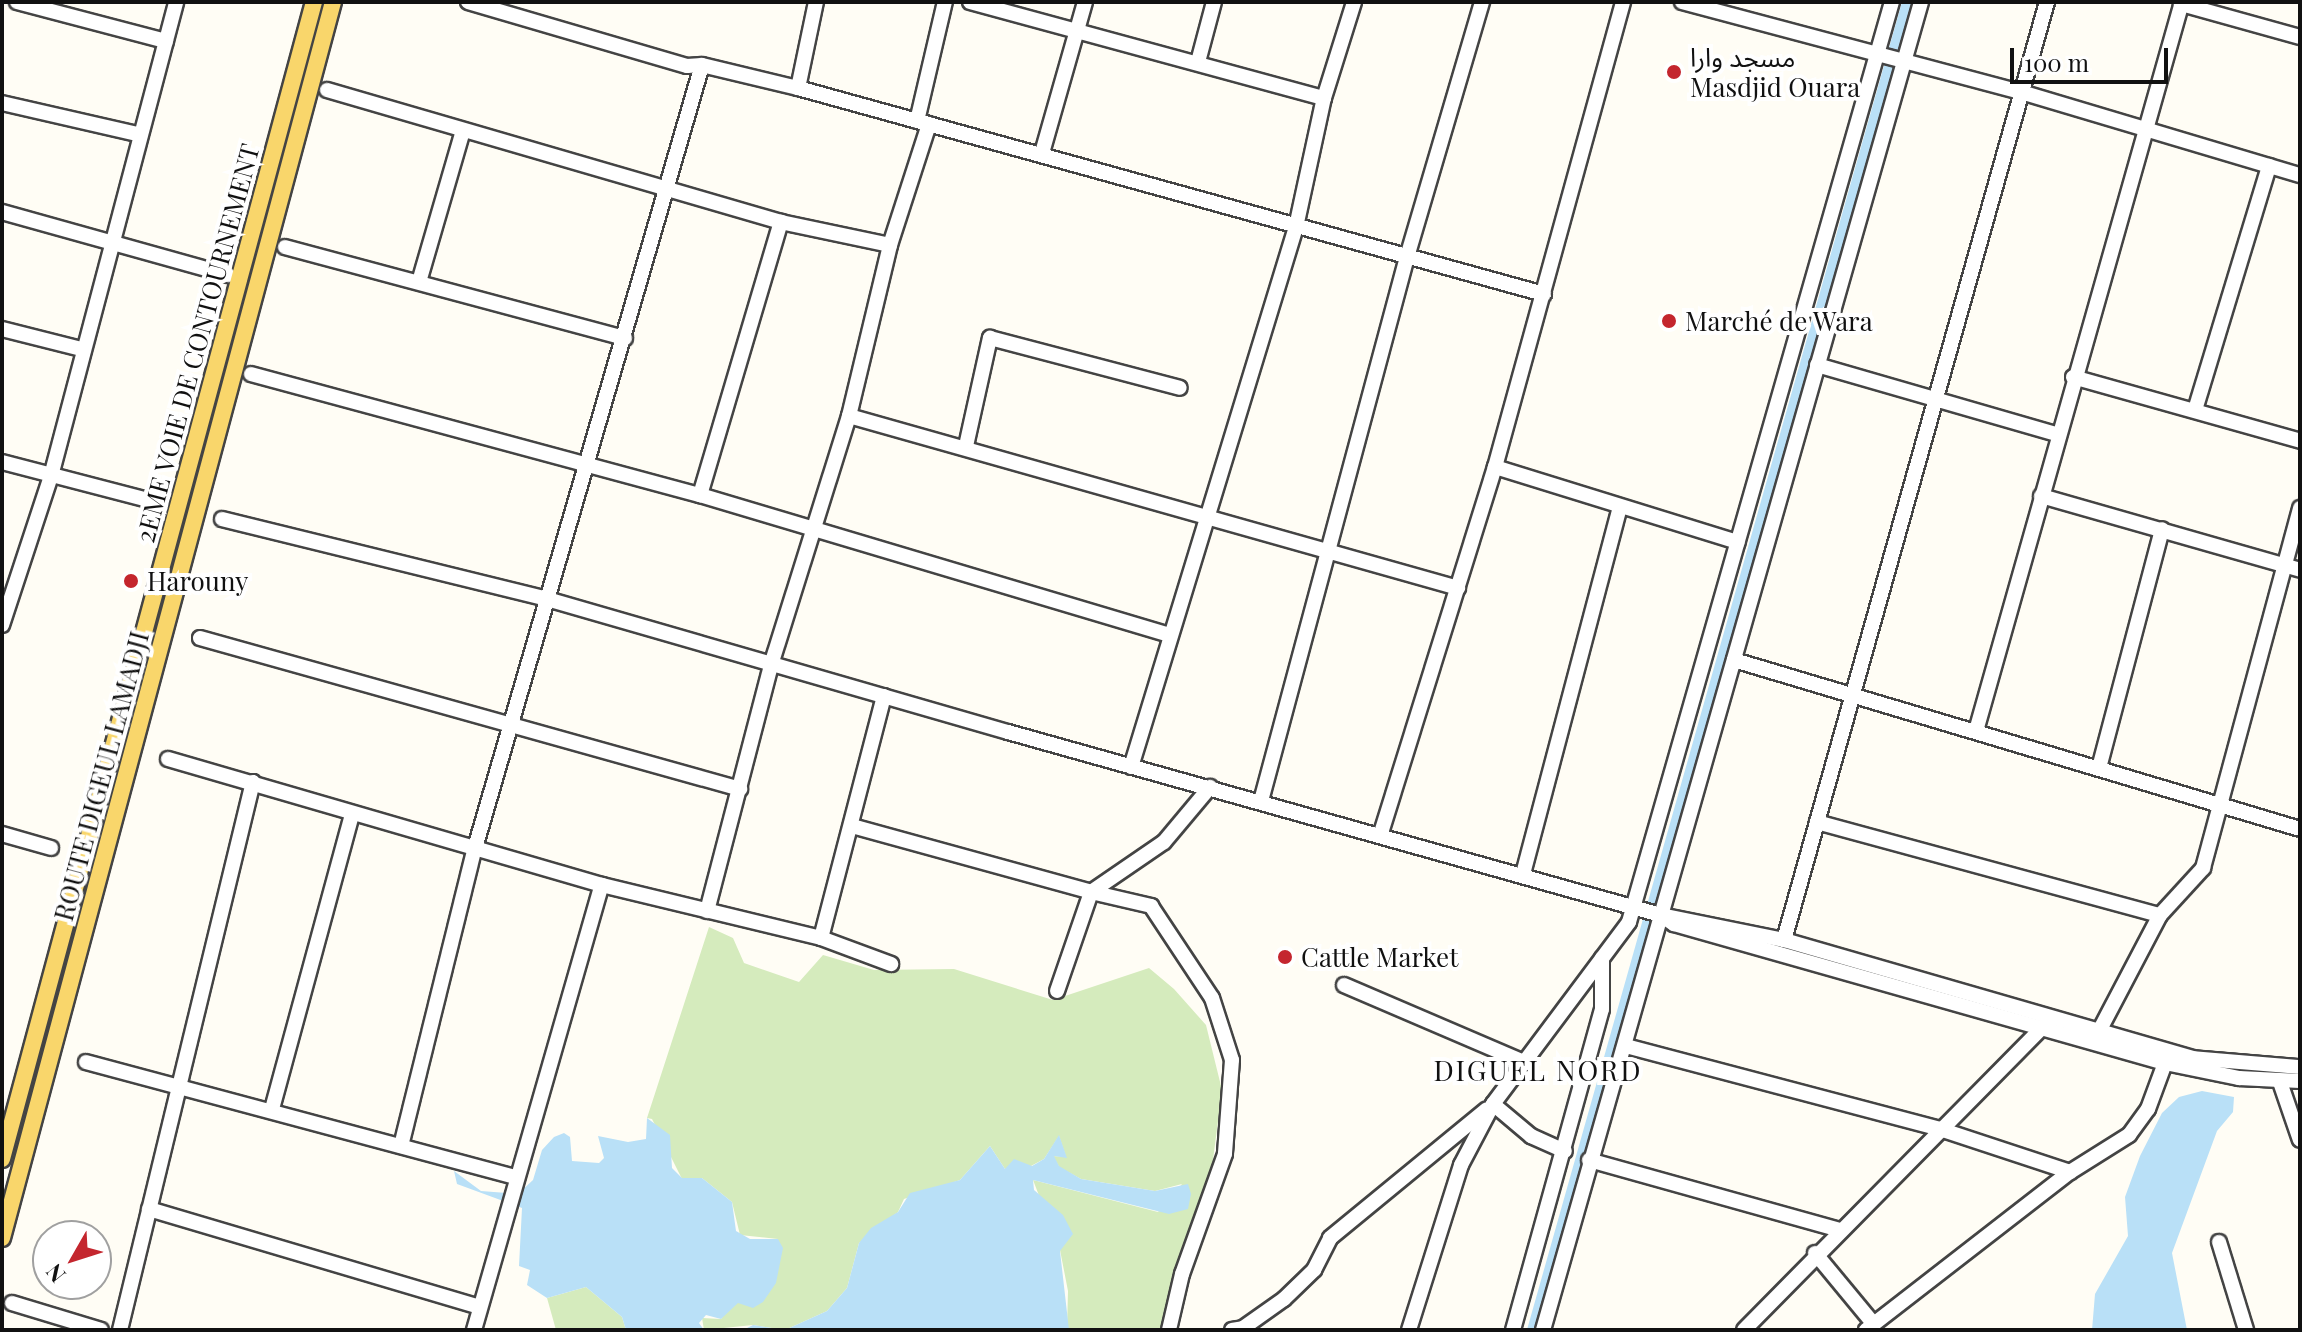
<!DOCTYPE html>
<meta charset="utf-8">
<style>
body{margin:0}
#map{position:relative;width:2302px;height:1332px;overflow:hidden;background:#fffdf5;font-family:"Playfair Display","Noto Sans Arabic",serif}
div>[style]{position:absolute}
.green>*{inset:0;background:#d5ebbd}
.water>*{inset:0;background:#b9e0f7}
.canal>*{height:11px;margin:-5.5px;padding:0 5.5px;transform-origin:5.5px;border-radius:5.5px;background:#b9e0f7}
.roads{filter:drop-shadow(2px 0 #444) drop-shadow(-2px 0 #444) drop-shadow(0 2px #444) drop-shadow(0 -2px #444)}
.minor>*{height:14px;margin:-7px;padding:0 7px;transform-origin:7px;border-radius:7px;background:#fff}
.major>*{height:16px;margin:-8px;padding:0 8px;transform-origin:8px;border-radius:8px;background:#f9d66b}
.dots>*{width:22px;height:22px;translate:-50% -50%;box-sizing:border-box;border:4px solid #fff;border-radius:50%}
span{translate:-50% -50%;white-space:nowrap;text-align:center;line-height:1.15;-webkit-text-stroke:8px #fff;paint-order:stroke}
.poi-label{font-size:26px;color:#111}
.left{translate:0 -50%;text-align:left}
.street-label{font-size:26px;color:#111}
.neighbourhood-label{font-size:28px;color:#111;letter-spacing:2px}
.frame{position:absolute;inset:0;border:4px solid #111;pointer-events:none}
.north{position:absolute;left:32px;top:1220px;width:80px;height:80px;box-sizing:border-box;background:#fff;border:2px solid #a0a0a0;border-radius:50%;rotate:231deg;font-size:22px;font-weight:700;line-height:32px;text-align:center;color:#111}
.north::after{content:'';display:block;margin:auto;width:28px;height:36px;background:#c4262e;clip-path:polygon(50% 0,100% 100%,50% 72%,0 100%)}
.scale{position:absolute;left:2010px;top:48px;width:158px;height:36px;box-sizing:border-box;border:4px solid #111;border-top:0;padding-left:10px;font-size:24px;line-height:28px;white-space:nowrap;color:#111;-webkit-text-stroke:6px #fff;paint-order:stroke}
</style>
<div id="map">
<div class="green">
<div style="clip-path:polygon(709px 927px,733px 938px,744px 963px,799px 982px,823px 955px,874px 970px,954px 969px,1053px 1000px,1149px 968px,1174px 989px,1206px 1025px,1222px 1090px,1206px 1214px,1160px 1330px,1067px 1328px,1068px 1291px,1060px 1250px,1033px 1180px,1158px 1212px,1182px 1184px,1155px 1191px,1081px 1179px,1059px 1167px,1053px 1156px,1066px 1157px,1059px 1136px,1044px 1159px,1031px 1166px,1005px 1169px,990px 1146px,960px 1180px,904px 1199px,898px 1212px,859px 1243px,847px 1288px,827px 1311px,785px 1330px,753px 1325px,704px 1330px,702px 1318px,721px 1319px,778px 1239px,740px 1235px,732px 1202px,702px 1178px,682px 1179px,652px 1119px,647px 1118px)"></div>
<div style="clip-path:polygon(586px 1287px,622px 1317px,626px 1330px,556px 1330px,547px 1298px)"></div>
</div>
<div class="water">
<div style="clip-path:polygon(2202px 1091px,2234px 1097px,2233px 1112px,2217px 1131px,2172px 1253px,2187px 1330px,2092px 1330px,2095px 1294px,2128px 1236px,2125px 1197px,2140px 1156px,2162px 1113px,2179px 1097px)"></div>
<div style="clip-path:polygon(647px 1118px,670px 1135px,672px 1168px,682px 1178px,702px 1178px,732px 1202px,736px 1231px,750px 1239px,778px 1239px,783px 1248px,776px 1283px,763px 1302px,753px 1308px,738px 1303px,721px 1319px,706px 1315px,699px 1323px,704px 1330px,626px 1330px,622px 1317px,586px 1287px,547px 1298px,527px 1285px,530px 1270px,519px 1266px,522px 1208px,457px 1184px,454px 1171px,481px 1191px,518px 1194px,533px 1180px,542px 1150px,554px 1137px,564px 1133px,570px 1137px,572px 1161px,599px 1163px,604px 1158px,598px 1136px,628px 1142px,646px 1139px)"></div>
<div style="clip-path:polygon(1059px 1135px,1067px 1158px,1054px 1156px,1059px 1166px,1081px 1179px,1155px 1191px,1188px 1184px,1191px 1194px,1188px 1209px,1169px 1214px,1033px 1180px,1034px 1190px,1063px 1215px,1073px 1234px,1060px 1251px,1069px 1330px,743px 1330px,753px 1325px,785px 1330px,827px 1311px,847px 1288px,859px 1243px,871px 1228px,898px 1212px,910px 1193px,960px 1180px,990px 1146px,1005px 1169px,1014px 1159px,1032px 1166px,1044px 1159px)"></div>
</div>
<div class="canal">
<div style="left:1532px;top:1330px;width:1380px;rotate:-74.23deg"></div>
</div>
<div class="roads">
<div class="minor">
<div style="left:17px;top:2px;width:154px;rotate:14.7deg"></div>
<div style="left:468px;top:2px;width:228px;rotate:16.3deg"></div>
<div style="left:687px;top:66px;width:15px;rotate:-4deg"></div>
<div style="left:702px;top:65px;width:99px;rotate:13.5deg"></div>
<div style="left:798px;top:88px;width:774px;rotate:15.44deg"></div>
<div style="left:970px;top:2px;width:367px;rotate:15.2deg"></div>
<div style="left:1682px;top:2px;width:351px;rotate:14.9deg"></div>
<div style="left:2021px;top:92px;width:291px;rotate:16.6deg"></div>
<div style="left:2181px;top:4px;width:123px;rotate:15.5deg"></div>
<div style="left:1198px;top:62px;width:62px;rotate:-75.1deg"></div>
<div style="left:798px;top:88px;width:88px;rotate:-78.2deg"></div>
<div style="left:327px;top:90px;width:473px;rotate:16.2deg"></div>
<div style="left:781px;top:222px;width:111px;rotate:11.9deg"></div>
<div style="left:2px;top:103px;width:139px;rotate:12.9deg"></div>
<div style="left:917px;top:121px;width:122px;rotate:-76.8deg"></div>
<div style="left:1042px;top:153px;width:157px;rotate:-74.1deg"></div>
<div style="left:2px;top:212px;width:235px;rotate:15.6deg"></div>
<div style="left:285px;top:247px;width:352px;rotate:15deg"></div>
<div style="left:419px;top:282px;width:157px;rotate:-73.8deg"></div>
<div style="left:2px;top:329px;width:81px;rotate:14.2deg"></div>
<div style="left:1817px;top:365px;width:252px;rotate:16.1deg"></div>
<div style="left:251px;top:374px;width:465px;rotate:15.1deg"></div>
<div style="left:700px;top:495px;width:490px;rotate:16.6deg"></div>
<div style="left:2073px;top:377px;width:236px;rotate:15.7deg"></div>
<div style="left:2195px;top:410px;width:255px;rotate:-73.1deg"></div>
<div style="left:849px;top:416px;width:633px;rotate:15.77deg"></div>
<div style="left:966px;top:446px;width:111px;rotate:-77.5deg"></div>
<div style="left:990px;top:338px;width:196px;rotate:14.7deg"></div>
<div style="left:2px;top:462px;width:159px;rotate:14.6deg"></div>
<div style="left:1495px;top:467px;width:254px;rotate:17.2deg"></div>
<div style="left:700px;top:495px;width:285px;rotate:-73.5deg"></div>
<div style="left:2041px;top:496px;width:269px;rotate:15.9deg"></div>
<div style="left:222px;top:519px;width:335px;rotate:13.8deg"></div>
<div style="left:547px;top:599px;width:480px;rotate:16.1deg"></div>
<div style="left:1008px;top:732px;width:678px;rotate:15.66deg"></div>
<div style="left:1661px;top:915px;width:126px;rotate:11.5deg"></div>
<div style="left:1784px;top:940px;width:425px;rotate:16.1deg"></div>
<div style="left:2192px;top:1058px;width:108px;rotate:4.8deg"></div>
<div style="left:2px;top:625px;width:157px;rotate:-71.8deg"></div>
<div style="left:51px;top:476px;width:490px;rotate:-75.2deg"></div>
<div style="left:200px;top:638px;width:561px;rotate:15.62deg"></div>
<div style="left:1734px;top:660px;width:591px;rotate:16.62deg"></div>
<div style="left:1976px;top:731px;width:758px;rotate:-74.22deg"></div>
<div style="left:168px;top:759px;width:452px;rotate:16.2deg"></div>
<div style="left:602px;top:885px;width:225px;rotate:13.6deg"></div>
<div style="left:821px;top:938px;width:250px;rotate:-75.4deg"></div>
<div style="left:1131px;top:767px;width:565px;rotate:-73.01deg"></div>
<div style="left:1296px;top:227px;width:132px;rotate:-77.8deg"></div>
<div style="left:1324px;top:98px;width:101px;rotate:-72.6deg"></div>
<div style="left:2099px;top:768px;width:247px;rotate:-75.2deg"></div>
<div style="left:1261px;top:801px;width:563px;rotate:-74.98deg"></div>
<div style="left:1407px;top:257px;width:266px;rotate:-73.6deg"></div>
<div style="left:1817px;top:822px;width:355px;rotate:15.2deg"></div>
<div style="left:852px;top:826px;width:248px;rotate:15.4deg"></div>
<div style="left:1091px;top:892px;width:88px;rotate:-34.4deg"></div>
<div style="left:1164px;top:842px;width:72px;rotate:-50.1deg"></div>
<div style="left:1381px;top:833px;width:383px;rotate:-72.7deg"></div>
<div style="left:1495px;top:467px;width:482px;rotate:-74.6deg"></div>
<div style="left:2px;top:834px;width:51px;rotate:15.9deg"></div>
<div style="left:1523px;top:874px;width:379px;rotate:-75.2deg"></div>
<div style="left:707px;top:911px;width:254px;rotate:-75.4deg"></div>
<div style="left:771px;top:665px;width:261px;rotate:-72.6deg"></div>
<div style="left:849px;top:416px;width:176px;rotate:-76.5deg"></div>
<div style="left:890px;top:245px;width:127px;rotate:-72.1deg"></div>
<div style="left:1661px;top:915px;width:16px;rotate:35deg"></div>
<div style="left:1674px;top:924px;width:510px;rotate:15.81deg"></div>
<div style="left:2165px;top:1063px;width:76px;rotate:11.5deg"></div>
<div style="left:2239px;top:1078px;width:61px;rotate:2.8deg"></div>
<div style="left:821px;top:938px;width:75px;rotate:20.4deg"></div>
<div style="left:1784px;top:940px;width:974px;rotate:-74.34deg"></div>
<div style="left:1344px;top:985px;width:198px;rotate:23.2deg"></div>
<div style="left:1057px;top:991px;width:105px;rotate:-71deg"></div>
<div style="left:1091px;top:892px;width:62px;rotate:13.1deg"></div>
<div style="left:1151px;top:906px;width:110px;rotate:56.5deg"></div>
<div style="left:1212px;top:998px;width:65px;rotate:72.1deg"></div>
<div style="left:1232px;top:1060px;width:94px;rotate:94.3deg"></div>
<div style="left:1225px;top:1154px;width:127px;rotate:109.7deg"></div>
<div style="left:1182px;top:1274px;width:57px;rotate:103.1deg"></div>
<div style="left:2096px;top:1037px;width:138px;rotate:-62.3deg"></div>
<div style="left:2160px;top:915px;width:64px;rotate:-47.5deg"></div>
<div style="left:2203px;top:868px;width:373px;rotate:-74.9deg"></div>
<div style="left:1626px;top:1046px;width:325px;rotate:14.8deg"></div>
<div style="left:1940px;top:1129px;width:137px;rotate:18.3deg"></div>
<div style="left:86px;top:1062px;width:445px;rotate:15deg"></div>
<div style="left:2280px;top:1082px;width:61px;rotate:71deg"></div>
<div style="left:1493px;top:1104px;width:50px;rotate:40.1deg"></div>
<div style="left:1531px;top:1136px;width:37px;rotate:24deg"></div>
<div style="left:272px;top:1109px;width:305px;rotate:-74.8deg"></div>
<div style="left:401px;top:1146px;width:307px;rotate:-76.1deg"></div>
<div style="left:475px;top:848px;width:815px;rotate:-73.83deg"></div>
<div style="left:1589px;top:1160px;width:260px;rotate:15.6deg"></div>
<div style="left:149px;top:1209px;width:345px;rotate:16.5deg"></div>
<div style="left:2219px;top:1242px;width:92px;rotate:72.9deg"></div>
<div style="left:1815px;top:1253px;width:89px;rotate:50.4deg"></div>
<div style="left:12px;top:1303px;width:93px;rotate:16.9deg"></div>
<div style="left:120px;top:1330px;width:564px;rotate:-76.36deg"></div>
<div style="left:474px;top:1330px;width:463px;rotate:-74deg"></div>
<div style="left:1232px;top:1330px;width:11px;rotate:-10deg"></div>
<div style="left:1243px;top:1328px;width:50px;rotate:-35.3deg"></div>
<div style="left:1284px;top:1299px;width:42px;rotate:-44deg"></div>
<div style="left:1314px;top:1270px;width:36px;rotate:-63deg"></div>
<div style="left:1330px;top:1238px;width:203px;rotate:-39.4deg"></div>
<div style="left:1409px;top:1330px;width:173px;rotate:-72.5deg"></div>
<div style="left:1461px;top:1165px;width:69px;rotate:-62.3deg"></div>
<div style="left:1493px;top:1104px;width:227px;rotate:-53.2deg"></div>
<div style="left:1629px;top:922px;width:957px;rotate:-74.05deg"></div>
<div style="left:1513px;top:1330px;width:333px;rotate:-74.5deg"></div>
<div style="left:1602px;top:1009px;width:51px;rotate:-90deg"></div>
<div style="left:1543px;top:1330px;width:1381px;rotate:-74.11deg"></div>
<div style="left:1744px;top:1330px;width:431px;rotate:-45.4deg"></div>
<div style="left:1866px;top:1330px;width:258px;rotate:-37.8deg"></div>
<div style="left:2070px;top:1172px;width:70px;rotate:-32.1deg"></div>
<div style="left:2129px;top:1135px;width:32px;rotate:-54deg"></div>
<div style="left:2148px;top:1109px;width:49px;rotate:-69.7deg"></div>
</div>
<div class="major">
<div style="left:2px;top:1159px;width:1198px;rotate:-74.91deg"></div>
<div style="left:2px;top:1238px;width:1280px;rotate:-75.01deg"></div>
</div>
</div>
<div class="dots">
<div style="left:1674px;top:72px;background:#c4262e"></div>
<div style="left:1669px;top:321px;background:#c4262e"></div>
<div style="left:131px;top:581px;background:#c4262e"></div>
<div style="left:1285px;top:957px;background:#c4262e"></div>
</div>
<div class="poi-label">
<span class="left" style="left:1690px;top:72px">مسجد وارا<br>Masdjid Ouara</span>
<span class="left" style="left:1685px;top:321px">Marché de Wara</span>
<span class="left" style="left:147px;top:581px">Harouny</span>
<span class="left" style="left:1301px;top:957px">Cattle Market</span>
</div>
<div class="street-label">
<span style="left:197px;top:343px;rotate:-75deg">2EME VOIE DE CONTOURNEMENT</span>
<span style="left:101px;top:776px;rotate:-75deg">ROUTE DIGEUL LAMADJI</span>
</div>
<div class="neighbourhood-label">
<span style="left:1538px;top:1070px">DIGUEL NORD</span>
</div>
<div class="frame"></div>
<div class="north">N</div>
<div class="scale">100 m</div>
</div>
